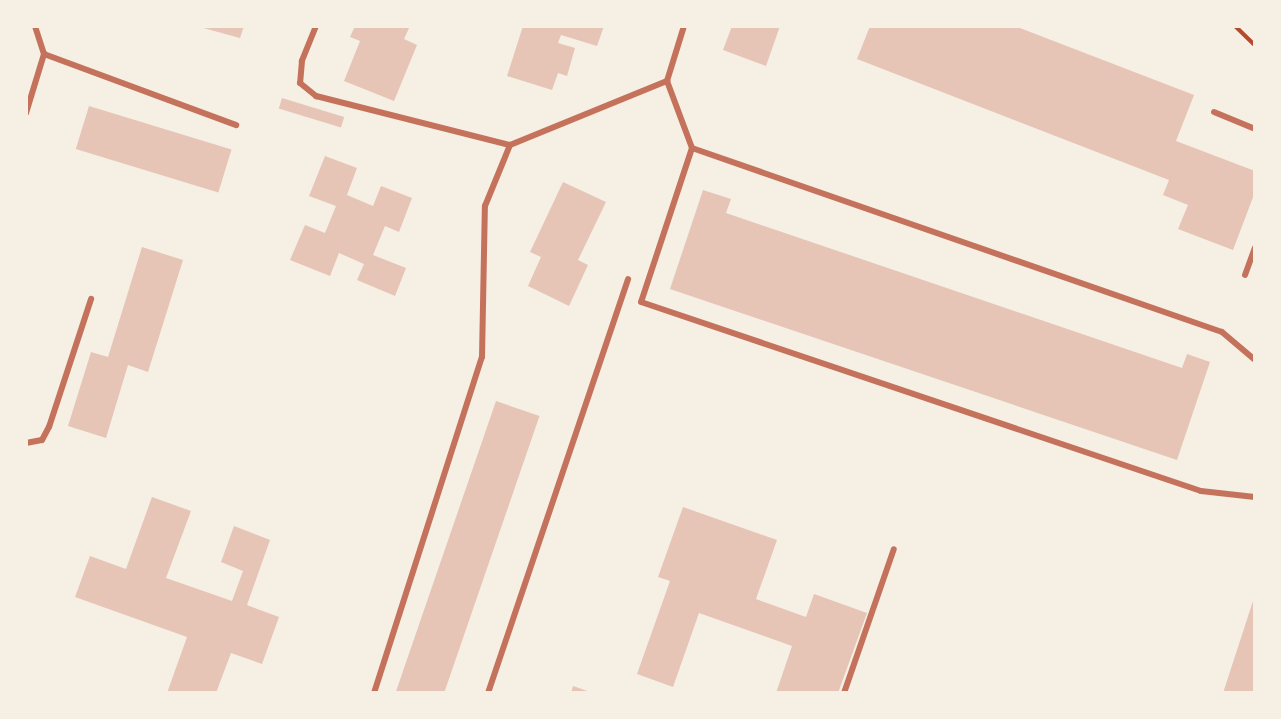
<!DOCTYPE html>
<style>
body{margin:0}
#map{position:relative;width:1281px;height:719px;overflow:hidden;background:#f6efe4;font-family:Roboto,sans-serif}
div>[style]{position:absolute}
.building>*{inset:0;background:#e6c5b7;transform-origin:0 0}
.path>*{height:4px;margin:-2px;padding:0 2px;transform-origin:2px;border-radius:2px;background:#b5482f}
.service>*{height:6px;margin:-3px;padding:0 3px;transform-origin:3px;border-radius:3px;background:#c5725c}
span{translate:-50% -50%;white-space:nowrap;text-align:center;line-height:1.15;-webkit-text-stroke:8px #f6efe4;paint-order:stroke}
.frame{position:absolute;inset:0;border:28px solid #f6efe4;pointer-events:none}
</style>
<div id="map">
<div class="building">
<div style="clip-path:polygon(196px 26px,244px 26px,240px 38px)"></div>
<div style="clip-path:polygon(355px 26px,410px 26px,404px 39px,417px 45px,394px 101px,344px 81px,360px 41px,350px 37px)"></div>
<div style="clip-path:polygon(523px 26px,604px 26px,597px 46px,561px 35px,558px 43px,575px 48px,567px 76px,558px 73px,552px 90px,507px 76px)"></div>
<div style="clip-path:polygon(732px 26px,780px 26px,766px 66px,723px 50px)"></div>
<div style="clip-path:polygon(870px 26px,1015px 26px,1194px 95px,1176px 141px,1255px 171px,1255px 192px,1233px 250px,1178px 229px,1188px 205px,1163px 195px,1169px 180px,857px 59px)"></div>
<div style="left:282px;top:98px;width:65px;height:11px;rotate:17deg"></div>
<div style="left:89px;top:106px;width:149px;height:45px;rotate:17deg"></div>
<div style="clip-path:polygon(325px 156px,357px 168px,347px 195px,373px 206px,381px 186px,412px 198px,399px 232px,385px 226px,373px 255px,406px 268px,395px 296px,357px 280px,364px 264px,339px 253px,330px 276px,290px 260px,305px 225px,325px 233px,336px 206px,309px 196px)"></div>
<div style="clip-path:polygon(563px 182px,606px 202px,578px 260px,588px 265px,569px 306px,528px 286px,541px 257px,530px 252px)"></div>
<div style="clip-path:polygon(703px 190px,731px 199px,726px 213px,1182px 368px,1187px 354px,1210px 362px,1177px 460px,670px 289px)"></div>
<div style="clip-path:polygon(142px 247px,183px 260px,148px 372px,128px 365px,106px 438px,68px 426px,91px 352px,108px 357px)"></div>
<div style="left:496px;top:401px;width:46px;height:307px;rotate:19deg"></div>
<div style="clip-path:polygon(152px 497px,191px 511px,166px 578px,232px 601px,243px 571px,221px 562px,234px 526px,270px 540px,247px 605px,279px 617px,262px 664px,231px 653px,216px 693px,167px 693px,187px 637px,75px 597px,90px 556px,126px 569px)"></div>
<div style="clip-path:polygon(683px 507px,777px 540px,756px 599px,806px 617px,814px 594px,867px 613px,838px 693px,776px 693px,792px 646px,699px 613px,673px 687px,637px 674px,670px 581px,658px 577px)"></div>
<div style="clip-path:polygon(1254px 598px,1255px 693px,1223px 693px)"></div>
<div style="clip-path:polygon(573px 686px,593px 693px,571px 693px)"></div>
</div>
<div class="path">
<div style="left:1235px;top:26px;width:28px;rotate:44deg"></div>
</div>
<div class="service">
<div style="left:316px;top:26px;width:38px;rotate:112deg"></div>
<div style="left:302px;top:61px;width:22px;rotate:95deg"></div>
<div style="left:300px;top:83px;width:21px;rotate:39deg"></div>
<div style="left:316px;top:96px;width:200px;rotate:14.2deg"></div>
<div style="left:684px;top:26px;width:58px;rotate:107.2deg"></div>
<div style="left:667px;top:81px;width:72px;rotate:69.5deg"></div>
<div style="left:692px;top:148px;width:561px;rotate:19.15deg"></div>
<div style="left:1222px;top:332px;width:43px;rotate:40.3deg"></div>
<div style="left:44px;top:54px;width:205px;rotate:20.3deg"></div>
<div style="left:1214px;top:112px;width:44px;rotate:22.5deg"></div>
<div style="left:26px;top:113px;width:62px;rotate:-73deg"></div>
<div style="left:44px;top:54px;width:29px;rotate:-108deg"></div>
<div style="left:692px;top:148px;width:162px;rotate:108.3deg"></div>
<div style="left:641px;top:302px;width:591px;rotate:18.65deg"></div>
<div style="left:1201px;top:491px;width:54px;rotate:6.3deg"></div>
<div style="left:1245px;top:275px;width:29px;rotate:-70deg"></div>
<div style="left:26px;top:443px;width:16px;rotate:-11deg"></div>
<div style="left:42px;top:440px;width:15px;rotate:-62deg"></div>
<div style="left:49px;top:427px;width:135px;rotate:-71.8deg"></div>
<div style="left:374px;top:693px;width:353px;rotate:-72.2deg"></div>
<div style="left:482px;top:357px;width:151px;rotate:-88.9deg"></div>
<div style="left:485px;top:206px;width:66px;rotate:-67.7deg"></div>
<div style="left:510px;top:145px;width:170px;rotate:-22.2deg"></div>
<div style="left:488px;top:693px;width:437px;rotate:-71.3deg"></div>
<div style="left:844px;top:693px;width:152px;rotate:-70.9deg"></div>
</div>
<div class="frame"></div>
</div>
